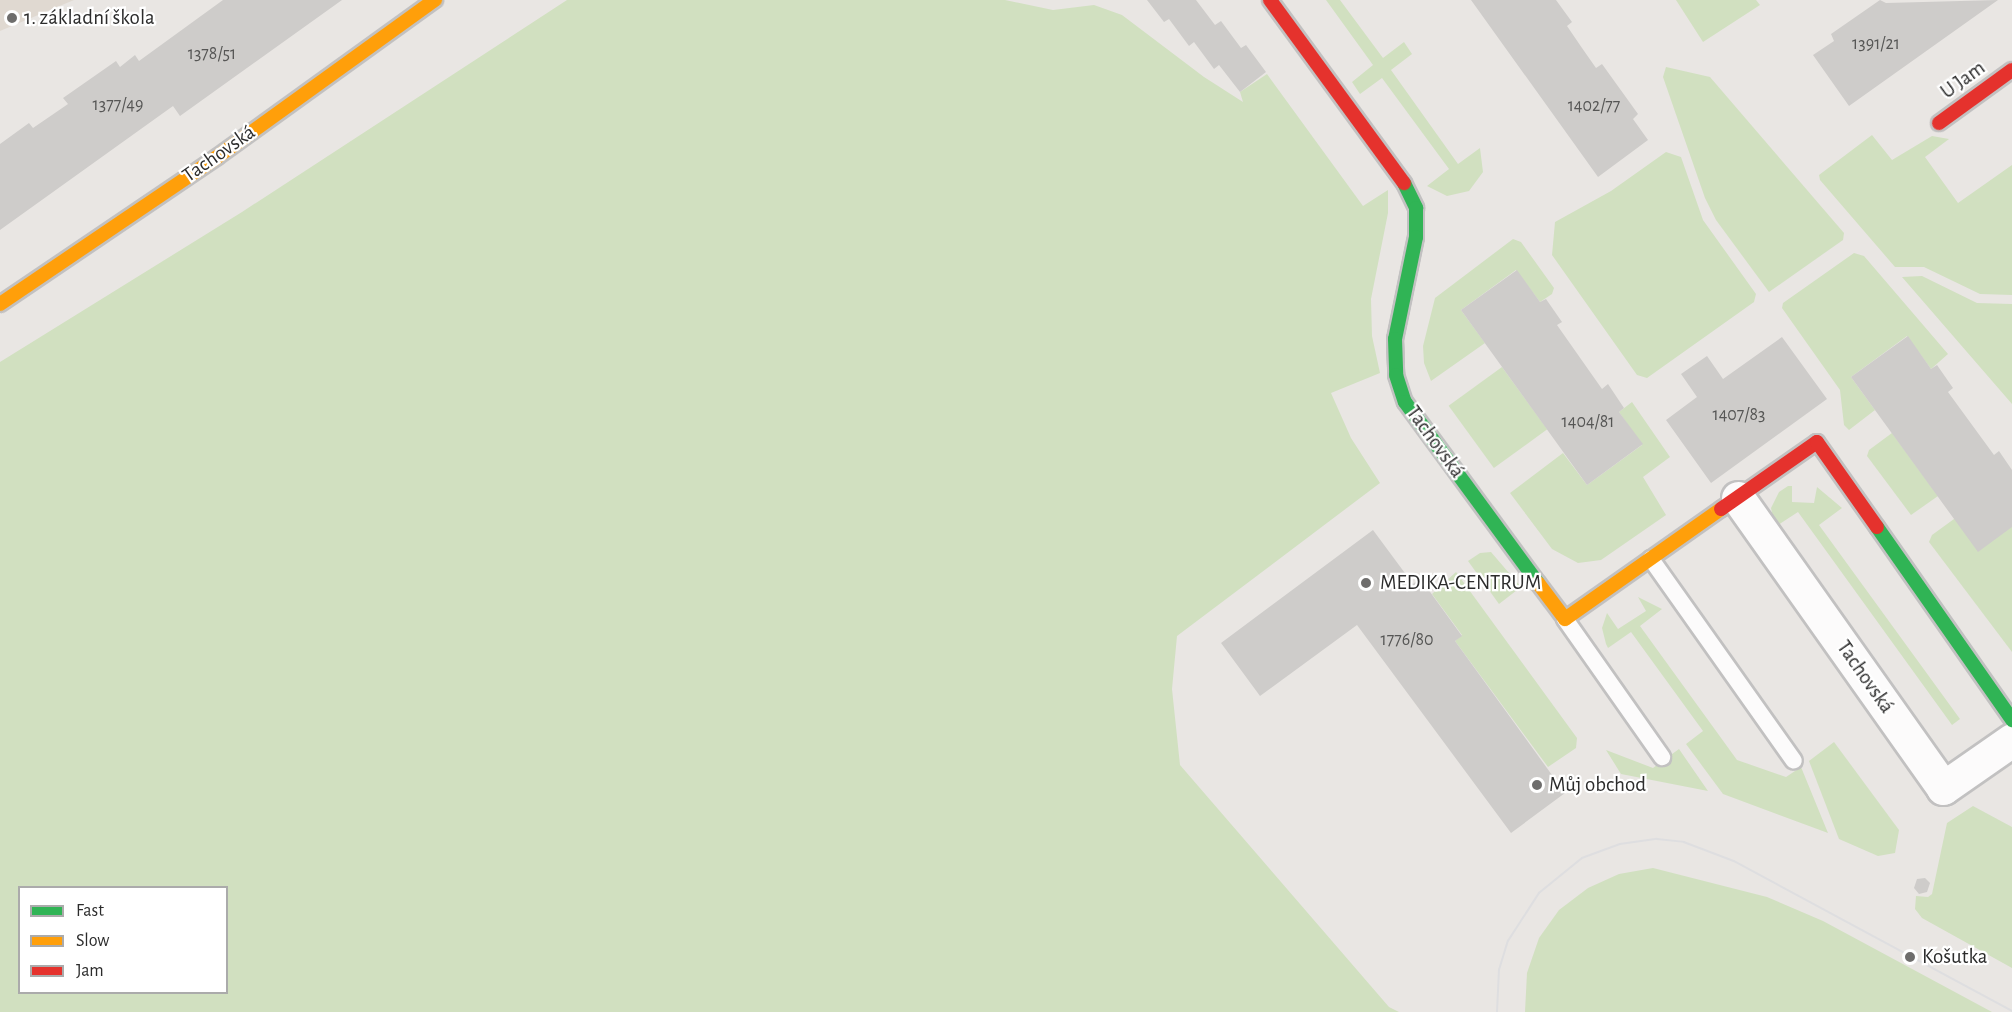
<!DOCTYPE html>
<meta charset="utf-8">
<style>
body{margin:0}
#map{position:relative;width:2012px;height:1012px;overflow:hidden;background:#e9e6e3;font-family:"Alegreya Sans",sans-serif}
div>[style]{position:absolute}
.education>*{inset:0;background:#e0d9d1}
.green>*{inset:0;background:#d1e0c0;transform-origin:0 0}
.building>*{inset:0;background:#ceccca}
.roads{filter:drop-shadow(2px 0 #c2c1c1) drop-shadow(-2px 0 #c2c1c1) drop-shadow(0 2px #c2c1c1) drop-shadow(0 -2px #c2c1c1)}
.lane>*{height:16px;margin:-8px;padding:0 8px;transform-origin:8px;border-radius:8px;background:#fcfbfb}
.street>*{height:33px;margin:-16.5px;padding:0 16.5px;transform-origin:16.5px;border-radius:16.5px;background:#fcfbfb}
.fast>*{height:14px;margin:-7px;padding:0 7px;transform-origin:7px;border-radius:7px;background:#30b455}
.slow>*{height:14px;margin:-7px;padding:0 7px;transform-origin:7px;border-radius:7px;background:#ff9f0a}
.jam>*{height:14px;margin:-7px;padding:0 7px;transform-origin:7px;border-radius:7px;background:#e5322d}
.tram>*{height:1.5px;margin:-0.75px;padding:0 0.75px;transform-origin:0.75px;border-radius:0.75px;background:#dedee0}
.dots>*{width:16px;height:16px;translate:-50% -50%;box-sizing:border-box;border:3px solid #fff;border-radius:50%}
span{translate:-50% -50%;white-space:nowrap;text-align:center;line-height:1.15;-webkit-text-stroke:4.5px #fff;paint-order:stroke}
.number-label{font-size:18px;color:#565655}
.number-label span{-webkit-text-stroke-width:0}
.poi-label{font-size:21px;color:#2c2c2c}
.left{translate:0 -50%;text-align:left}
.street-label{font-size:21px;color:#2c2c2c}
.legend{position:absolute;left:18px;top:886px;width:210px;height:108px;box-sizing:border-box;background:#fff;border:2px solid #ababab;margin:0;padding:8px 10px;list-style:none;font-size:18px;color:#2c2c2c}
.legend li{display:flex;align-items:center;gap:12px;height:30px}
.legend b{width:30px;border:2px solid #ababab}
</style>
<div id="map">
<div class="education">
<div style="clip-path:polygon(0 0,74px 0,0 31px)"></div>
</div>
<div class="green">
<div style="clip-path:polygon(evenodd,567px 0,1005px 0,1053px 10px,1094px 5px,1122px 15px,1204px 77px,1243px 102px,1240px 92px,1267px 74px,1363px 206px,1388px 190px,1388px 213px,1371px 299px,1372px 336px,1380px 373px,1331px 393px,1351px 438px,1380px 483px,1177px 636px,1172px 689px,1180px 765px,1389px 1007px,1399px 1012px,0 1012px,0 362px,242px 212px,567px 0,20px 888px,226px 888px,226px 992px,20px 992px,20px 888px)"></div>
<div style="clip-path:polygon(1326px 0,1340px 0,1383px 58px,1404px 42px,1412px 54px,1391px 70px,1458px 164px,1480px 148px,1483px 172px,1469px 191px,1447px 196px,1427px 186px,1449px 169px,1382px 78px,1360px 94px,1352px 82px,1373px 65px)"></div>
<div style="clip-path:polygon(1676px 0,1756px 0,1760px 5px,1703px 42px)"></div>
<div style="clip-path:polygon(1666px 67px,1710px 77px,1844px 233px,1843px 240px,1769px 292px,1716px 220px,1705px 198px,1663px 77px)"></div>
<div style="clip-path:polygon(1872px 135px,1892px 160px,1932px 136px,1949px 139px,1925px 157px,1958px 203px,2012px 165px,2012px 295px,1980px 294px,1924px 267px,1895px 267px,1820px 180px,1819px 175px)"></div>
<div style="clip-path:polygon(1666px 152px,1681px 157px,1703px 220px,1756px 294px,1754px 302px,1647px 378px,1637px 375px,1552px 255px,1555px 222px,1611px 191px)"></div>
<div style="clip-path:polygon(1513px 239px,1521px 242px,1554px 288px,1552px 294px,1540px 302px,1516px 270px,1461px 310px,1485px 343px,1431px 381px,1424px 363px,1423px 346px,1435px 298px)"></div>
<div style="clip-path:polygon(1854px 253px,1864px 256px,1948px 354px,1931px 369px,1907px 336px,1851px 377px,1875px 410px,1849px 430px,1844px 425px,1840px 390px,1782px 308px,1783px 303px)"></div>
<div style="clip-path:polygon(1922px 276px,1977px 303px,2012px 304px,2012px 404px,1902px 277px)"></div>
<div style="left:1502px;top:367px;width:77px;height:66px;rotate:54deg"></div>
<div style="clip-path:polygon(1632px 402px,1670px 457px,1643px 477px,1666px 515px,1601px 560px,1578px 563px,1552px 549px,1510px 493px,1563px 453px,1587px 485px,1642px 445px,1619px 412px)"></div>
<div style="clip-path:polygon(1892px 433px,1938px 496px,1911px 515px,1867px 456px,1869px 450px)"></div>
<div style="clip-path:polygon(1788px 486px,1792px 486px,1792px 502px,1814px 503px,1817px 487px,1842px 508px,1819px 525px,1960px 719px,1952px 725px,1798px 512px,1775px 527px,1771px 508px,1779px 492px)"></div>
<div style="clip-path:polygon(1954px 519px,2012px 526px,2012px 652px,1929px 542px,1932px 535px)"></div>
<div style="clip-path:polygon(1491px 552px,1521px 587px,1499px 604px,1468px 561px,1480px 553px)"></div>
<div style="clip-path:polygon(1456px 572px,1577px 738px,1576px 748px,1548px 767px,1455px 641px,1462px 635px,1432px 594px)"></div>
<div style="clip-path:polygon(1638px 597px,1662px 609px,1640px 626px,1737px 760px,1786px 777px,1801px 767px,1828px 833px,1723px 794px,1686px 744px,1703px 731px,1631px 632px,1608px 648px,1606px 644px,1602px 628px,1607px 613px,1618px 629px,1646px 611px)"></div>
<div style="clip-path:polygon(1834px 742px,1899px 830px,1895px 853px,1878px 856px,1839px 839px,1809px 761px)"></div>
<div style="clip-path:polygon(1679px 749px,1708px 791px,1621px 774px,1606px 750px,1653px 768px)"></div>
<div style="clip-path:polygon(1973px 806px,2012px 827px,2012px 968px,1922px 918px,1915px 909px,1916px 896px,1928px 897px,1932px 894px,1947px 823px)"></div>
<div style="clip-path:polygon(1653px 868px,1767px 897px,1823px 921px,1992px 1012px,1525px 1012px,1527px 973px,1539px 938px,1559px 910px,1588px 888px,1619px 874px)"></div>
</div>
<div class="building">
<div style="clip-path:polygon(223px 0,342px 0,180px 116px,173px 106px,0 230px,0 144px,29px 123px,33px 128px,52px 115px,68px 104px,63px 98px,116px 61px,120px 67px,135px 55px,139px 61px)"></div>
<div style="clip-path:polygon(1147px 0,1196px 0,1215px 25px,1221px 21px,1241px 48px,1246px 45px,1266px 72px,1240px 92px,1219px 65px,1214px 69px,1194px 42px,1189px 46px,1169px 19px,1164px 22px)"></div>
<div style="clip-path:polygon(1471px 0,1556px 0,1572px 22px,1567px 26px,1582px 48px,1596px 68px,1602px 64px,1638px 114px,1633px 119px,1648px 140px,1598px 177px)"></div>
<div style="clip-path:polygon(1880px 0,1886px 3px,1998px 0,1849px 106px,1813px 55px,1834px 41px,1831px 34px)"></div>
<div style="clip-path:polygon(1517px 270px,1540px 302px,1546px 299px,1562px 322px,1557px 325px,1602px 389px,1608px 384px,1624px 408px,1619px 412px,1643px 444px,1587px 485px,1461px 310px)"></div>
<div style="clip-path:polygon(1908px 336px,1931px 369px,1937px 365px,1953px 388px,1948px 392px,1994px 455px,1999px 451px,2012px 470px,2012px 527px,1978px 552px,1851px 377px)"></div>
<div style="clip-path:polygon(1782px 337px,1827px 399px,1711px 483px,1666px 420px,1697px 397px,1681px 374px,1707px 356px,1723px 379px)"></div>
<div style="clip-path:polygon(1373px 530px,1413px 584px,1420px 578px,1462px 636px,1455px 641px,1565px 793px,1511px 833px,1357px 625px,1260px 696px,1221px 643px)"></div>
<div style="clip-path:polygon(1925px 878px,1930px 883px,1927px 892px,1919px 894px,1914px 888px,1917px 879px)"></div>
</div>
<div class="roads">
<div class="lane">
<div style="left:1651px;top:559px;width:247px;rotate:54.7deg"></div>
<div style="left:1565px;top:619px;width:169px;rotate:54.9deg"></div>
</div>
<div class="street">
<div style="left:1738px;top:498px;width:355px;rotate:54.7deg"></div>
<div style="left:1943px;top:788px;width:84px;rotate:-34.8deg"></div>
</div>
<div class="fast">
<div style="left:1404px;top:183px;width:28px;rotate:64deg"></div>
<div style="left:1416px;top:208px;width:29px;rotate:90deg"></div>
<div style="left:1416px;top:237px;width:104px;rotate:101.6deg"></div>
<div style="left:1395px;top:339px;width:36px;rotate:88deg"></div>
<div style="left:1396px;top:375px;width:28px;rotate:72deg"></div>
<div style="left:1405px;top:402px;width:225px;rotate:53.7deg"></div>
<div style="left:1877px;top:527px;width:236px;rotate:55deg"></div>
</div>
<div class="slow">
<div style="left:0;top:304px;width:262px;rotate:-34.1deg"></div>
<div style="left:217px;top:157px;width:269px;rotate:-35.8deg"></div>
<div style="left:1538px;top:583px;width:45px;rotate:53.1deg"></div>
<div style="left:1565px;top:619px;width:191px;rotate:-35.2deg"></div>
</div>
<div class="jam">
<div style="left:1270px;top:0;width:227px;rotate:53.8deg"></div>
<div style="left:1939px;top:123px;width:90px;rotate:-36deg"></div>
<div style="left:1721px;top:509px;width:117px;rotate:-34.9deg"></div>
<div style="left:1817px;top:442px;width:104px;rotate:54.8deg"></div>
</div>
</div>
<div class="tram">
<div style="left:1497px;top:1012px;width:42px;rotate:-87.3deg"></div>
<div style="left:1499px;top:970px;width:30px;rotate:-73deg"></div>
<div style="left:1508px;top:941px;width:57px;rotate:-57.1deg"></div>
<div style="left:1539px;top:893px;width:55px;rotate:-39.1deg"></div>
<div style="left:1582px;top:858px;width:40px;rotate:-20.2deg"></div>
<div style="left:1620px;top:844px;width:37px;rotate:-8deg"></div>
<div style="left:1657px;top:839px;width:27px;rotate:6deg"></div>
<div style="left:1684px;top:842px;width:53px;rotate:20.8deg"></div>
<div style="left:1734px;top:861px;width:316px;rotate:28.3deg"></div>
</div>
<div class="dots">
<div style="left:12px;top:18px;background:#6e6d6c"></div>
<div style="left:1366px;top:583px;background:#6e6d6c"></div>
<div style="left:1537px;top:785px;background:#6e6d6c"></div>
<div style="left:1910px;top:957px;background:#6e6d6c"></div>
</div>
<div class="number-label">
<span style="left:1876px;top:44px">1391/21</span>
<span style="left:212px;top:54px">1378/51</span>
<span style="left:118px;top:105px">1377/49</span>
<span style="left:1594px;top:106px">1402/77</span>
<span style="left:1739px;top:415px">1407/83</span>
<span style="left:1588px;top:422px">1404/81</span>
<span style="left:1407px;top:640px">1776/80</span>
</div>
<div class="poi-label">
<span class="left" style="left:24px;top:18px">1. základní škola</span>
<span class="left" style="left:1380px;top:583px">MEDIKA-CENTRUM</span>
<span class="left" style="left:1549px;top:785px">Můj obchod</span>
<span class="left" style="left:1922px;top:957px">Košutka</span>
</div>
<div class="street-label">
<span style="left:1963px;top:80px;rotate:-36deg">U Jam</span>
<span style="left:219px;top:154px;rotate:-35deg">Tachovská</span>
<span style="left:1435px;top:442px;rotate:54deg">Tachovská</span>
<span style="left:1865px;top:677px;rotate:55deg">Tachovská</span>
</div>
<ul class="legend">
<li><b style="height:8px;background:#30b455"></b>Fast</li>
<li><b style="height:8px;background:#ff9f0a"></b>Slow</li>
<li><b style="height:8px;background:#e5322d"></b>Jam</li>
</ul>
</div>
